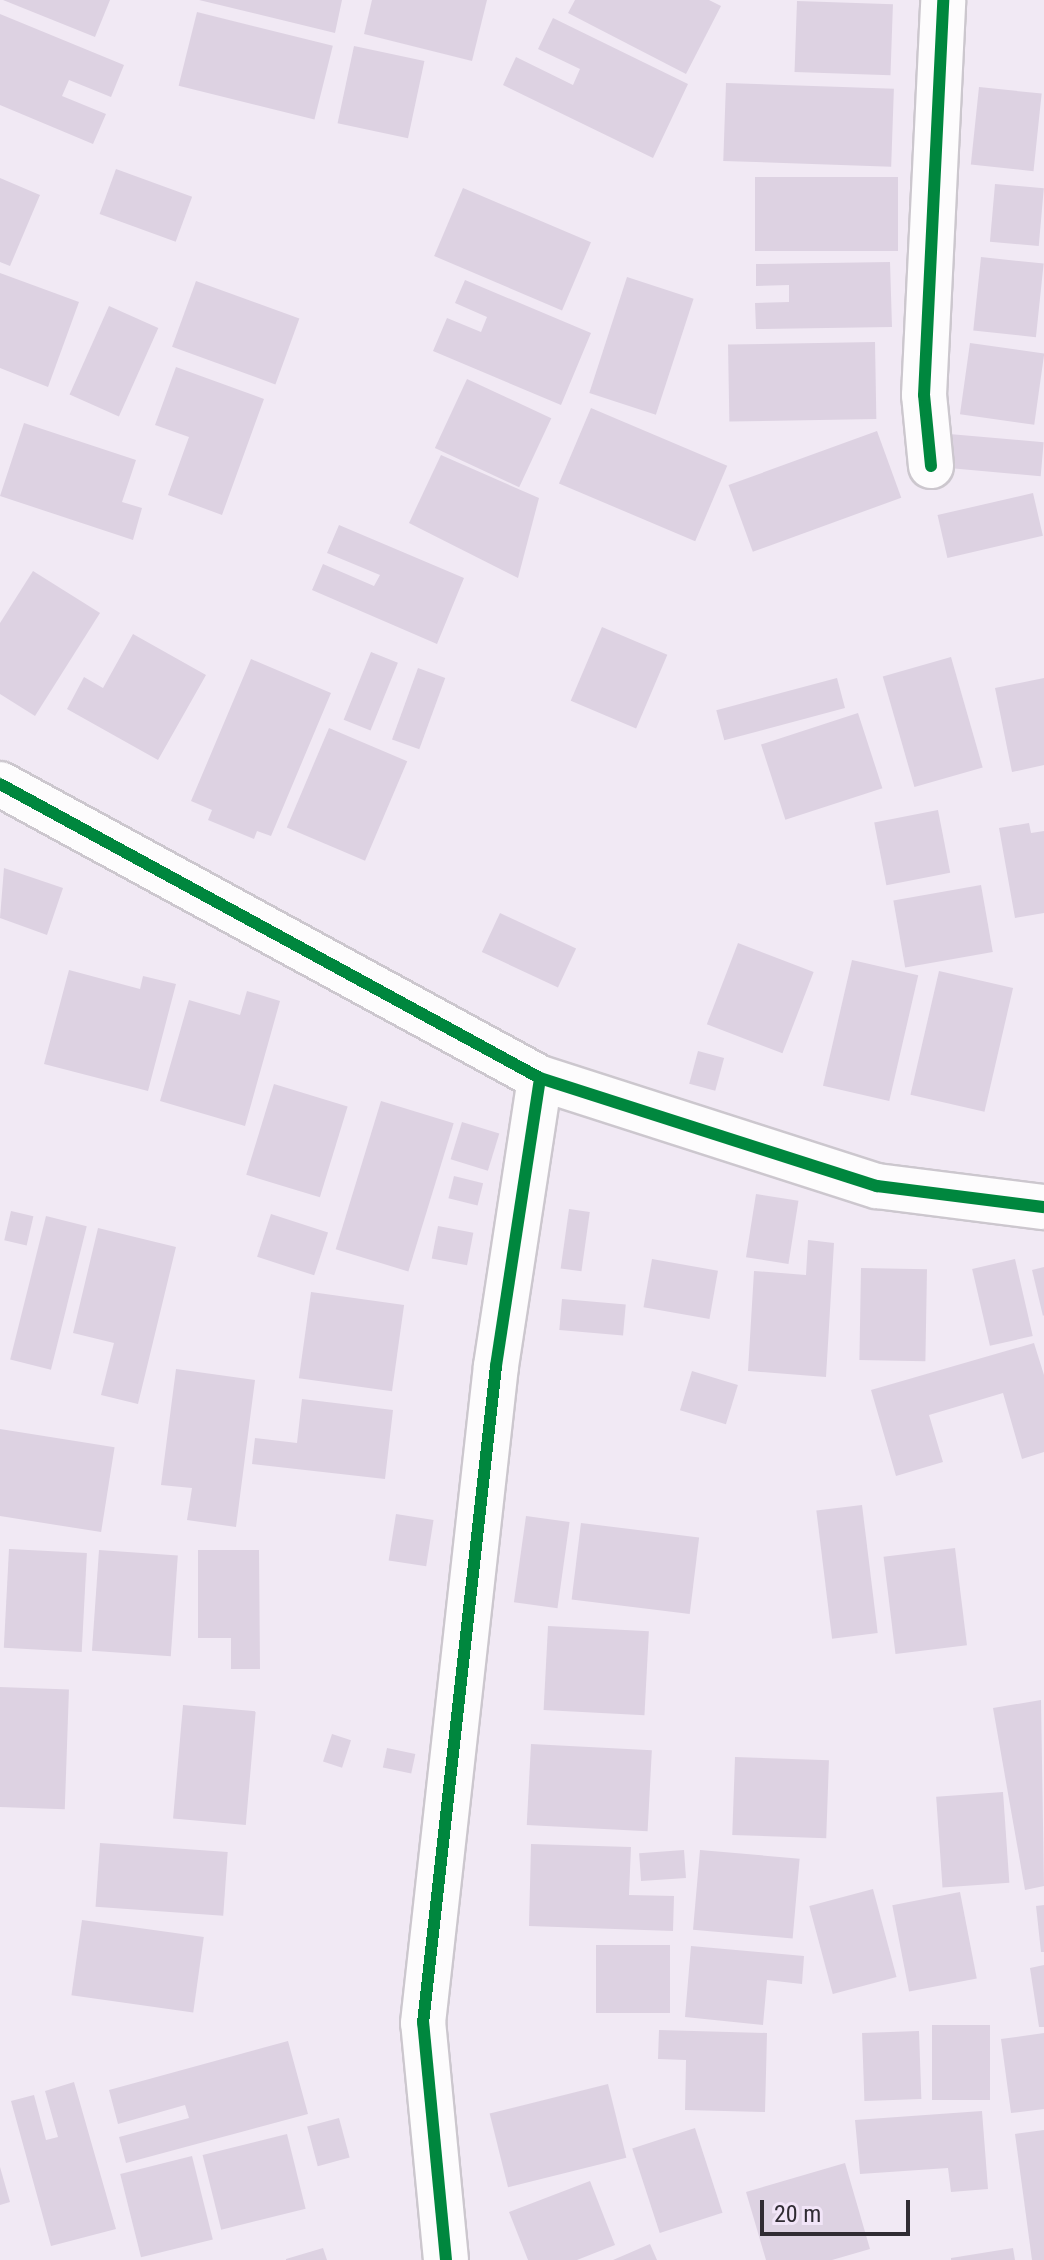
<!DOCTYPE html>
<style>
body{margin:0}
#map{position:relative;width:1044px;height:2260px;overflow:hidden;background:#f1e9f4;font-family:"Roboto Condensed",sans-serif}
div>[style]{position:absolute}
.building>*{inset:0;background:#ddd2e2;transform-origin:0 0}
.roads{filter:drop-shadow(2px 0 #ccc7ce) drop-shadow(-2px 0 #ccc7ce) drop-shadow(0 2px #ccc7ce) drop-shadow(0 -2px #ccc7ce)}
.street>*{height:44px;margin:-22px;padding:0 22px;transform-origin:22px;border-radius:22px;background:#fdfcfd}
.cycleway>*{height:12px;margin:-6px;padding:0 6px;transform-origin:6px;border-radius:6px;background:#00873e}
span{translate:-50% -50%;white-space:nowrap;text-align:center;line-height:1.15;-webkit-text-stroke:8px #f2e5f8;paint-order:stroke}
.scale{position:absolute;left:760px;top:2200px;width:150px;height:36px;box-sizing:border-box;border:4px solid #302c33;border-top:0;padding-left:10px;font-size:24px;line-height:28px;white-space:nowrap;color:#302c33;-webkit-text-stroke:6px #f2e5f8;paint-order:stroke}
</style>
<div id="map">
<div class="building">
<div style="clip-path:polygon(3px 0,110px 0,95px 37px)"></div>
<div style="clip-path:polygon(199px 0,342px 0,335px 33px)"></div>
<div style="clip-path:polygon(372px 0,487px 0,472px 61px,364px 34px)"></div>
<div style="clip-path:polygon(575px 0,709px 0,721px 6px,686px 74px,568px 13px)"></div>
<div style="left:797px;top:1px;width:96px;height:71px;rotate:2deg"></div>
<div style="left:197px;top:12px;width:140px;height:76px;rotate:14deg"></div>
<div style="clip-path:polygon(0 14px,124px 65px,111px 97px,69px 80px,62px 96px,106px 114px,93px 144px,0 105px)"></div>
<div style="clip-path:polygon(553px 18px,688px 84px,653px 158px,503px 85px,516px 57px,573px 85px,580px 69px,538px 49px)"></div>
<div style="left:354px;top:46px;width:72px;height:79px;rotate:12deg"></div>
<div style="left:726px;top:83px;width:168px;height:78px;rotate:2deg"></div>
<div style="left:979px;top:87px;width:63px;height:78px;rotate:6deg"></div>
<div style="left:116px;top:169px;width:81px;height:48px;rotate:20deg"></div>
<div style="left:755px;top:177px;width:143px;height:74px"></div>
<div style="clip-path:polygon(0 178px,40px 195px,10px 266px,0 262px)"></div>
<div style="left:995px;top:184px;width:49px;height:58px;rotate:5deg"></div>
<div style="left:463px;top:188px;width:139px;height:74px;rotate:23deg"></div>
<div style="left:981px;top:257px;width:63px;height:74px;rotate:6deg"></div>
<div style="clip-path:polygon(890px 262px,892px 327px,756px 329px,755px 303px,789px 302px,789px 285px,756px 286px,756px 264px)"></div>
<div style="clip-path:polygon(0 273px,79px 302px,48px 387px,0 368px)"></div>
<div style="left:627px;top:277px;width:70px;height:122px;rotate:18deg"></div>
<div style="clip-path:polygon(465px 280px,591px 333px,561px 405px,433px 351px,447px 318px,481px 332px,487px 317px,455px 303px)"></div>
<div style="left:196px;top:281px;width:110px;height:70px;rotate:20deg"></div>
<div style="left:109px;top:306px;width:54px;height:97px;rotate:24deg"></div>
<div style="left:875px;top:342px;width:77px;height:147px;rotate:89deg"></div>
<div style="left:970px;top:343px;width:75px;height:72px;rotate:8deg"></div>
<div style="clip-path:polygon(176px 367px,264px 399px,222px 515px,168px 495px,189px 437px,155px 425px)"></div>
<div style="left:467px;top:379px;width:93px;height:76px;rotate:25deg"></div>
<div style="left:591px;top:408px;width:148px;height:82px;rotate:23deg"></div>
<div style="clip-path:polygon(24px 423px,136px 460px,122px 502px,142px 508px,133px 540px,0 496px)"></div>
<div style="left:877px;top:431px;width:71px;height:158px;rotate:70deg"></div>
<div style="left:949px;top:434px;width:95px;height:34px;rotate:5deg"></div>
<div style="clip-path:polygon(441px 455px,539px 498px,518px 578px,409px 523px)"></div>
<div style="left:1033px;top:493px;width:44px;height:98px;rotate:77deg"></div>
<div style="clip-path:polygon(339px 525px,464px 578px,437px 644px,312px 590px,323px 564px,374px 586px,380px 575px,327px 553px)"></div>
<div style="clip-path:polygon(33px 571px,100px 613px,35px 716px,0 694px,0 623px)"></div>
<div style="left:602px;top:627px;width:71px;height:80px;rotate:23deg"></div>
<div style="clip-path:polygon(133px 634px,206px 675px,158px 760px,67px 709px,84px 677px,103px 688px)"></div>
<div style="left:371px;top:652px;width:29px;height:73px;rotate:22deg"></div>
<div style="left:951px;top:657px;width:115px;height:71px;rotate:74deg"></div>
<div style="clip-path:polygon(251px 659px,331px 693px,271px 836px,257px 831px,254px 839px,208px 820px,212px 810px,191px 801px)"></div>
<div style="left:418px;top:668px;width:29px;height:76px;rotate:20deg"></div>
<div style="left:837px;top:678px;width:31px;height:125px;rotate:75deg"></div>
<div style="clip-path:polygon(1044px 678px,1044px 765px,1012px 772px,995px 688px)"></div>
<div style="left:858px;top:713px;width:79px;height:102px;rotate:72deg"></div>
<div style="left:329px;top:728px;width:85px;height:108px;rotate:23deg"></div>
<div style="left:938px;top:810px;width:64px;height:65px;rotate:79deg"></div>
<div style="clip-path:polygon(1029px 823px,1031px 833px,1044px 831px,1044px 913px,1015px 918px,999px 828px)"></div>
<div style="clip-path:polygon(4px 868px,63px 888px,47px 935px,0 918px)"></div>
<div style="left:981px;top:885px;width:68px;height:89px;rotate:80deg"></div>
<div style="left:500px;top:913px;width:84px;height:43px;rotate:25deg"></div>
<div style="left:738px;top:943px;width:81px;height:87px;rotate:21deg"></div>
<div style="left:852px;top:960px;width:68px;height:129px;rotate:13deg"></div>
<div style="clip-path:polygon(69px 970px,140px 989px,143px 976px,176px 984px,148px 1091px,44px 1064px)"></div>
<div style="left:939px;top:971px;width:76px;height:127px;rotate:13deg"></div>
<div style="clip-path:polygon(247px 991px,280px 1001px,245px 1126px,160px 1101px,189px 1000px,240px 1015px)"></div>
<div style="left:698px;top:1051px;width:27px;height:34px;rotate:15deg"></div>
<div style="left:274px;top:1084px;width:77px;height:95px;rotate:17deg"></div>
<div style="left:381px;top:1101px;width:76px;height:155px;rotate:17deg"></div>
<div style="left:462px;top:1122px;width:39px;height:39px;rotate:17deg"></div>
<div style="left:454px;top:1176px;width:30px;height:23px;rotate:14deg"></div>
<div style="left:756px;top:1194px;width:43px;height:64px;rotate:9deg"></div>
<div style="left:569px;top:1209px;width:21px;height:60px;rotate:8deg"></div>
<div style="left:11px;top:1211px;width:23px;height:30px;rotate:13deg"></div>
<div style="left:271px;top:1214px;width:60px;height:45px;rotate:18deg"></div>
<div style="left:46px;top:1216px;width:42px;height:148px;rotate:14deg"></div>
<div style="left:438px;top:1226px;width:36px;height:33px;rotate:11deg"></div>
<div style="clip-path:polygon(98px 1228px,176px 1247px,138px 1404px,101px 1395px,114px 1343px,73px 1333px)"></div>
<div style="clip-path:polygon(808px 1240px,834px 1243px,826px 1377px,748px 1371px,754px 1271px,806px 1275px)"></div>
<div style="left:652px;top:1259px;width:67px;height:49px;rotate:10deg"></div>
<div style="left:1015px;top:1259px;width:79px;height:44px;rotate:77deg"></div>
<div style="clip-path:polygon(1044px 1267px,1044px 1315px,1043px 1316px,1032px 1270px)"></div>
<div style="left:861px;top:1268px;width:66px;height:92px;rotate:1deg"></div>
<div style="left:311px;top:1292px;width:94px;height:87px;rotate:8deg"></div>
<div style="left:562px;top:1299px;width:64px;height:31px;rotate:5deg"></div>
<div style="clip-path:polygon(1034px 1343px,1044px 1375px,1044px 1452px,1022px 1459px,1003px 1393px,929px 1415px,943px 1462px,896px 1476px,871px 1390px)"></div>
<div style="clip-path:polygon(176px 1369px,255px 1380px,236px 1527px,187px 1520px,192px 1488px,161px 1485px)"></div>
<div style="left:692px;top:1371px;width:48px;height:41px;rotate:17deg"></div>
<div style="clip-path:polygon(302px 1399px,393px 1410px,385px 1479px,252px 1464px,255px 1438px,297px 1443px)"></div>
<div style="left:0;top:1429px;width:116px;height:86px;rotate:9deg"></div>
<div style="left:862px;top:1505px;width:129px;height:46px;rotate:83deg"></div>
<div style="left:396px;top:1514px;width:38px;height:47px;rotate:9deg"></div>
<div style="left:526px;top:1516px;width:44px;height:87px;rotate:8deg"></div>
<div style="left:581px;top:1523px;width:119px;height:77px;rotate:7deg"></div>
<div style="left:955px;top:1548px;width:98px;height:72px;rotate:83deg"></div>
<div style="left:9px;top:1549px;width:78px;height:99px;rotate:3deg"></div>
<div style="left:99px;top:1550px;width:79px;height:101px;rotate:4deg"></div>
<div style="clip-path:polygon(198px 1550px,259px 1550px,260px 1669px,231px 1669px,231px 1638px,198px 1638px)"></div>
<div style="left:548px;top:1626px;width:101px;height:84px;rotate:3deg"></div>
<div style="left:0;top:1687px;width:69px;height:120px;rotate:2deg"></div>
<div style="clip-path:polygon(1041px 1700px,1044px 1886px,1025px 1890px,993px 1708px)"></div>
<div style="left:183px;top:1705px;width:73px;height:114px;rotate:5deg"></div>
<div style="left:332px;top:1734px;width:20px;height:29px;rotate:18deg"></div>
<div style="left:531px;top:1744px;width:121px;height:81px;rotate:3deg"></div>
<div style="left:387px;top:1748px;width:29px;height:20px;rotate:12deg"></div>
<div style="left:735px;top:1757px;width:94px;height:78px;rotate:2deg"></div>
<div style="left:1003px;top:1792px;width:91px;height:67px;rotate:86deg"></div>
<div style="left:100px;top:1843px;width:128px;height:64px;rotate:4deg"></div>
<div style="clip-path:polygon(531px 1844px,631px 1847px,629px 1895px,674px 1896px,673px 1931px,529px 1926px)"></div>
<div style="left:684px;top:1850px;width:28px;height:45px;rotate:86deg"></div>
<div style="left:700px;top:1850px;width:100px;height:80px;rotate:5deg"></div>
<div style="left:873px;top:1889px;width:91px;height:66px;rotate:75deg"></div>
<div style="left:960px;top:1892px;width:88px;height:69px;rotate:79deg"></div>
<div style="clip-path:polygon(1044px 1905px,1044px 1952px,1041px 1952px,1036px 1906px)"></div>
<div style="left:82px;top:1920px;width:123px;height:76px;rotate:8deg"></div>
<div style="left:596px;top:1945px;width:74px;height:68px"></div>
<div style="clip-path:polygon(691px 1946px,804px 1956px,802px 1984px,767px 1980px,763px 2025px,685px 2017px)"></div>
<div style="clip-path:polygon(1044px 1965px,1044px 2027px,1039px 2027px,1030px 1968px)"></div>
<div style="left:990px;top:2025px;width:75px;height:58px;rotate:90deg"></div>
<div style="clip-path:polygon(659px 2030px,767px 2033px,765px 2112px,685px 2110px,686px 2060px,658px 2059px)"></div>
<div style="left:919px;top:2031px;width:68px;height:57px;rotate:88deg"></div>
<div style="clip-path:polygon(1044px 2033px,1044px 2109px,1011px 2113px,1001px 2039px)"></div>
<div style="clip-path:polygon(288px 2041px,308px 2114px,126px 2163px,119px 2137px,189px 2118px,185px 2105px,118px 2124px,109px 2090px)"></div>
<div style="clip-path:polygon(74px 2082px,116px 2229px,51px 2246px,11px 2101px,34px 2095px,46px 2140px,58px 2137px,45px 2091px)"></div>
<div style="left:608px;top:2084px;width:76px;height:122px;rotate:76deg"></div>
<div style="clip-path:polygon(982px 2111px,988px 2189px,951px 2192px,948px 2168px,860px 2174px,855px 2120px)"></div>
<div style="left:339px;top:2118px;width:41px;height:33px;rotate:75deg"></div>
<div style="left:695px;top:2128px;width:89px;height:66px;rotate:72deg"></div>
<div style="clip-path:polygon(1044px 2130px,1044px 2260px,1032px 2260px,1015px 2134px)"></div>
<div style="left:287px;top:2134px;width:77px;height:87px;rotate:76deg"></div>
<div style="left:192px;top:2156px;width:86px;height:74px;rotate:76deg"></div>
<div style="clip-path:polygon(845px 2163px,870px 2249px,832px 2260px,766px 2260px,746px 2192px)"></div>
<div style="clip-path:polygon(0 2167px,10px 2202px,0 2205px)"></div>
<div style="clip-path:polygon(590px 2181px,615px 2245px,577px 2260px,528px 2260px,509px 2212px)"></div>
<div style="clip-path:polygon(650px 2244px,657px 2260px,613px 2260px)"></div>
<div style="clip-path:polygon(323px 2248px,327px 2260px,286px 2260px,286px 2259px)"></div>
<div style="clip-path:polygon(1013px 2248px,1015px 2260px,951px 2260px,951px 2258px)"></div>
</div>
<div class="roads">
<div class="street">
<div style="left:931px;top:466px;width:71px;rotate:-95.6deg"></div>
<div style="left:924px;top:395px;width:395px;rotate:-87.2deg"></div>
<div style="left:0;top:784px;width:615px;rotate:28.57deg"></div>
<div style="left:540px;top:1078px;width:354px;rotate:17.8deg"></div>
<div style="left:877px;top:1186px;width:168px;rotate:7.2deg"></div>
<div style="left:446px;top:2260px;width:238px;rotate:-95.5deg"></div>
<div style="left:423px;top:2023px;width:661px;rotate:-83.66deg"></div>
<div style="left:496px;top:1366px;width:291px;rotate:-81.3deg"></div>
</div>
</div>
<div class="cycleway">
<div style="left:931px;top:466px;width:71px;rotate:-95.6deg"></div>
<div style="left:924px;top:395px;width:395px;rotate:-87.2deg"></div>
<div style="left:0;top:784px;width:615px;rotate:28.57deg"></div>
<div style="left:540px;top:1078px;width:354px;rotate:17.8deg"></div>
<div style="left:877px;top:1186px;width:168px;rotate:7.2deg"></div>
<div style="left:446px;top:2260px;width:238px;rotate:-95.5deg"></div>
<div style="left:423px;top:2023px;width:661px;rotate:-83.66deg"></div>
<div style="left:496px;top:1366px;width:291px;rotate:-81.3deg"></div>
</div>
<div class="scale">20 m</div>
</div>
